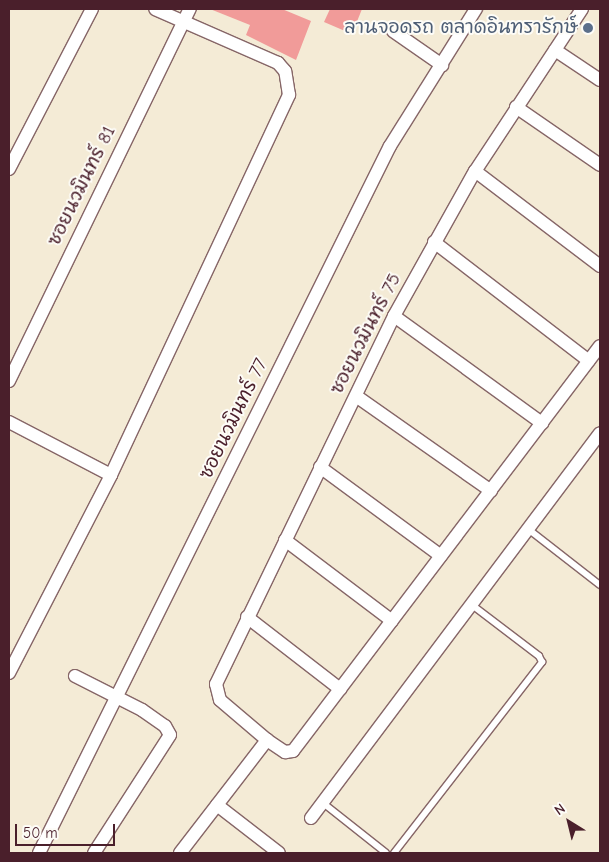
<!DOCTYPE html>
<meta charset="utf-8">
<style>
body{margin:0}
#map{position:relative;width:609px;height:862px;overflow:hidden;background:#f4ebd6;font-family:"Comic Neue","Playpen Sans Thai",sans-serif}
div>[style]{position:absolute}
.building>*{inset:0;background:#f19b99}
.roads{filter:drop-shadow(1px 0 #866667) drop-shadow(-1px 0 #866667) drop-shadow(0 1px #866667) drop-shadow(0 -1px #866667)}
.lane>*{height:6px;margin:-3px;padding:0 3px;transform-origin:3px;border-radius:3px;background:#fff}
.street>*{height:12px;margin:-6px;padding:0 6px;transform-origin:6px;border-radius:6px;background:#fff}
.dots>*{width:14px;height:14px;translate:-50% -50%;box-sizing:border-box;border:2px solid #fdfcf7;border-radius:50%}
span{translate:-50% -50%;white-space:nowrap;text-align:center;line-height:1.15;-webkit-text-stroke:4px #fdfcf7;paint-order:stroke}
.service-label{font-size:19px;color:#4e5e75}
.right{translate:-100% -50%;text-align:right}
.street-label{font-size:19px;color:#4a1f2b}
.frame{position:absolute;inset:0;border:10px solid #4a1f2b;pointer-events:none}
.north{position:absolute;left:544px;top:797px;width:50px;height:50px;-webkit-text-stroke:4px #fdfcf7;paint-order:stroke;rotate:324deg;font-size:14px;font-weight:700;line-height:20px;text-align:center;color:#4a1f2b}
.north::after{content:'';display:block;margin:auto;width:18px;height:22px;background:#4a1f2b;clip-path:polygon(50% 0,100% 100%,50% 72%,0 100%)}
.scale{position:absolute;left:15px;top:824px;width:100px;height:22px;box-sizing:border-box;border:2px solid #4a1f2b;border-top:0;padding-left:6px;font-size:15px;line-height:18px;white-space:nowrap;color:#4a1f2b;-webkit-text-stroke:4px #fdfcf7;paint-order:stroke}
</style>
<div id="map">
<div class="building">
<div style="clip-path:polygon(210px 9px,282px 9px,311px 21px,296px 60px,246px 35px,250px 25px)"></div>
<div style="clip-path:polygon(330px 9px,362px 9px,352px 34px,324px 22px)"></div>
</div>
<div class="roads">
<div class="lane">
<div style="left:528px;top:529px;width:91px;rotate:37.9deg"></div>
<div style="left:323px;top:803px;width:80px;rotate:38.4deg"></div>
<div style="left:394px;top:853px;width:242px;rotate:-52.2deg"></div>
<div style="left:542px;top:662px;width:7px;rotate:-117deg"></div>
<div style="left:539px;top:656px;width:84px;rotate:-142.7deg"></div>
</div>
<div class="street">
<div style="left:582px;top:9px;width:194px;rotate:123.4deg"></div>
<div style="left:475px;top:171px;width:166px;rotate:119.2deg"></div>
<div style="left:394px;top:316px;width:409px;rotate:115.8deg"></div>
<div style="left:216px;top:684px;width:16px;rotate:76deg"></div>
<div style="left:220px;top:700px;width:62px;rotate:40.4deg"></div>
<div style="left:267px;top:740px;width:22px;rotate:34deg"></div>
<div style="left:285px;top:752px;width:8px;rotate:-7deg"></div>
<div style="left:293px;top:751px;width:508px;rotate:-52.84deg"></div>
<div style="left:393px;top:31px;width:60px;rotate:34.8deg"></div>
<div style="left:555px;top:50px;width:54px;rotate:33.7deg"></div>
<div style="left:516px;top:107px;width:102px;rotate:34.6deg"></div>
<div style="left:9px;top:169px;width:180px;rotate:-62.6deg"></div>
<div style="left:475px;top:171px;width:157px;rotate:37.2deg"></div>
<div style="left:434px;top:242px;width:195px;rotate:37.5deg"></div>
<div style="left:394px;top:316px;width:183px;rotate:35.9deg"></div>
<div style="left:9px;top:381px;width:414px;rotate:-64.1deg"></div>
<div style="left:356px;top:396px;width:165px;rotate:35.1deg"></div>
<div style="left:9px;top:422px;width:115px;rotate:27.5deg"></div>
<div style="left:320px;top:467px;width:150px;rotate:36.3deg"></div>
<div style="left:285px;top:540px;width:134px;rotate:37.1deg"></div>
<div style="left:247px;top:617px;width:118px;rotate:37.7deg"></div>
<div style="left:9px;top:673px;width:223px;rotate:-62.7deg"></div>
<div style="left:111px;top:475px;width:420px;rotate:-64.9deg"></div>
<div style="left:289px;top:95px;width:24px;rotate:-99deg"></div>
<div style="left:285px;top:71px;width:11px;rotate:-131deg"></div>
<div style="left:278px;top:63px;width:134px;rotate:-156.3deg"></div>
<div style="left:75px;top:676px;width:75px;rotate:26.9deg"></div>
<div style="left:142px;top:710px;width:28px;rotate:35deg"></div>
<div style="left:165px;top:726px;width:10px;rotate:61deg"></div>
<div style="left:170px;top:735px;width:140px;rotate:122.8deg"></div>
<div style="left:217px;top:805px;width:78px;rotate:37.7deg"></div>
<div style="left:311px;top:818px;width:481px;rotate:-53.1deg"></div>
<div style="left:39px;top:853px;width:789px;rotate:-63.6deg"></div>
<div style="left:390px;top:146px;width:162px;rotate:-57.9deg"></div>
<div style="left:180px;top:853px;width:143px;rotate:-52.4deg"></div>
</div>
</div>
<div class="dots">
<div style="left:588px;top:28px;background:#5c6f8a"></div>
</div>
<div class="service-label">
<span class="right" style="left:578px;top:28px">ลานจอดรถ ตลาดอินทรารักษ์</span>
</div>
<div class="street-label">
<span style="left:82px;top:186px;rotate:-64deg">ซอยนวมินทร์ 81</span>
<span style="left:366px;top:334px;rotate:-63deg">ซอยนวมินทร์ 75</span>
<span style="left:234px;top:419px;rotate:-64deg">ซอยนวมินทร์ 77</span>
</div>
<div class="frame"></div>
<div class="north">N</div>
<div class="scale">50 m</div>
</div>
